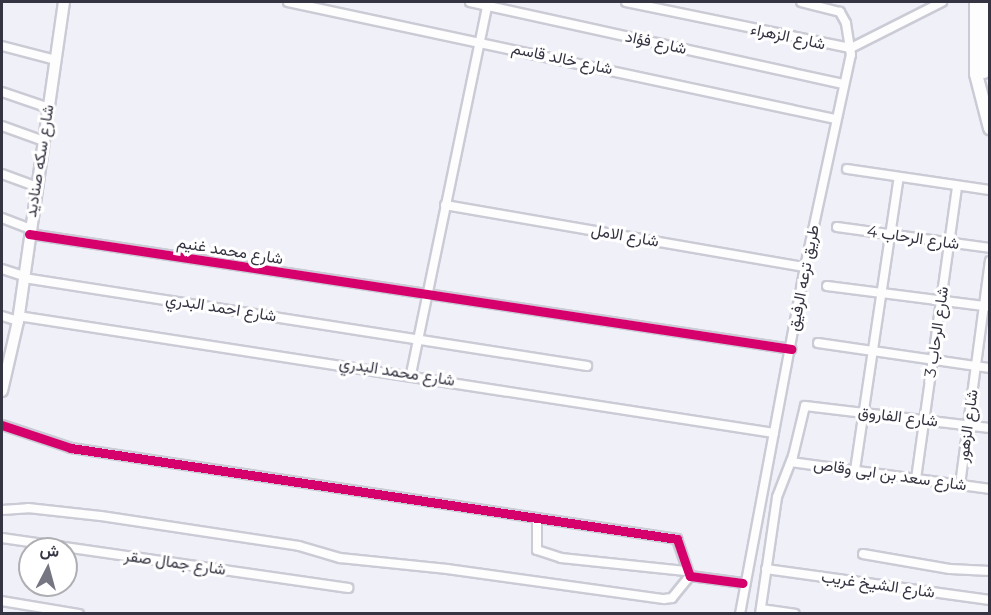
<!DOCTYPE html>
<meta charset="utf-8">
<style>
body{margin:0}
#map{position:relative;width:991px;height:615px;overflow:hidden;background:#f0f1f8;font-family:Montserrat,Vazirmatn,sans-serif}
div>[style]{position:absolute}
.roads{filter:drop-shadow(2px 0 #cbcbd6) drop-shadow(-2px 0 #cbcbd6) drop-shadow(0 2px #cbcbd6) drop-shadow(0 -2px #cbcbd6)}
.minor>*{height:8px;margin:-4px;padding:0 4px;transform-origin:4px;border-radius:4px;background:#fdfdfe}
.tertiary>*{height:10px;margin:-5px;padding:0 5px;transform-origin:5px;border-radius:5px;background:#fdfdfe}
.secondary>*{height:12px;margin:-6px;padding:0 6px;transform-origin:6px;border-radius:6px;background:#fdfdfe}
.cycleway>*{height:9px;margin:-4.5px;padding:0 4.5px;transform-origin:4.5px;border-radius:4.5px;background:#d6006c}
span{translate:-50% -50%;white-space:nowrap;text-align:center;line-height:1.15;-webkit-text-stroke:6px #fff;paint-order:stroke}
.street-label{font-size:16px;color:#343442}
.frame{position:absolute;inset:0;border:3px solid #343442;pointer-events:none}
.north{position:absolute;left:18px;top:537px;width:60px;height:60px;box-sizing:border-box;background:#fff;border:2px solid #aeaeb3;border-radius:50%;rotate:6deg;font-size:16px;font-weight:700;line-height:24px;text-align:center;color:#343442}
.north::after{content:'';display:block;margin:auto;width:21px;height:27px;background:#767682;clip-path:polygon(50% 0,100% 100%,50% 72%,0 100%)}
</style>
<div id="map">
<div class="roads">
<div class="minor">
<div style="left:288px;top:2px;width:559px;rotate:12.07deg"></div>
<div style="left:470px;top:2px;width:382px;rotate:12.4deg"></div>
<div style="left:626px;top:2px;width:230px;rotate:11.6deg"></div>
<div style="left:851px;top:48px;width:102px;rotate:-26.8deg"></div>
<div style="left:2px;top:46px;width:56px;rotate:14.5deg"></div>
<div style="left:2px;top:92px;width:50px;rotate:18.8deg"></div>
<div style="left:2px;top:126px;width:45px;rotate:19.7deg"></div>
<div style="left:847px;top:169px;width:145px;rotate:8.4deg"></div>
<div style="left:2px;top:174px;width:37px;rotate:20deg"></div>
<div style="left:445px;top:205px;width:365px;rotate:9.8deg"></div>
<div style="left:2px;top:218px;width:30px;rotate:21deg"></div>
<div style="left:837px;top:227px;width:154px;rotate:7.8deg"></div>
<div style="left:29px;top:234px;width:771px;rotate:8.58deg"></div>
<div style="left:2px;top:269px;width:23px;rotate:18deg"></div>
<div style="left:24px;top:278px;width:570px;rotate:8.88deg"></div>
<div style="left:827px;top:286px;width:164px;rotate:7.3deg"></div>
<div style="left:2px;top:316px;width:17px;rotate:17deg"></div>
<div style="left:18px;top:316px;width:765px;rotate:8.8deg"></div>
<div style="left:818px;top:343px;width:174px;rotate:8.3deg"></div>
<div style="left:411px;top:374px;width:376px;rotate:-78.3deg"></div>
<div style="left:2px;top:425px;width:73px;rotate:18.4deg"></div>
<div style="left:71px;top:448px;width:613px;rotate:8.54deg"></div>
<div style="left:677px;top:539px;width:39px;rotate:71deg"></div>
<div style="left:690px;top:576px;width:53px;rotate:7.5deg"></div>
<div style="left:791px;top:462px;width:201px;rotate:7.7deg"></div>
<div style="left:855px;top:470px;width:296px;rotate:-81.5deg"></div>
<div style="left:916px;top:479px;width:296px;rotate:-82deg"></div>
<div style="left:960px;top:485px;width:226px;rotate:-82.4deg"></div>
<div style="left:2px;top:510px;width:26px;rotate:-4deg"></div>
<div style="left:28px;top:508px;width:73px;rotate:6.3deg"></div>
<div style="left:101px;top:516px;width:200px;rotate:8.6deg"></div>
<div style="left:299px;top:546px;width:43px;rotate:16.3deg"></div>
<div style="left:340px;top:558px;width:108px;rotate:5.9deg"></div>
<div style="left:447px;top:569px;width:219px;rotate:7.9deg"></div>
<div style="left:664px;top:599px;width:8px;rotate:-7deg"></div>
<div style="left:672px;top:598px;width:28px;rotate:-51deg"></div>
<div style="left:537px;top:518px;width:32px;rotate:90deg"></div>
<div style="left:537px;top:550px;width:25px;rotate:18deg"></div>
<div style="left:561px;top:558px;width:125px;rotate:6deg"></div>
<div style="left:2px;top:538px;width:350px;rotate:8.2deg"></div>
<div style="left:863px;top:554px;width:88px;rotate:9.8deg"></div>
<div style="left:950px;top:569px;width:40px;rotate:2.9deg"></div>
<div style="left:766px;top:569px;width:226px;rotate:7.9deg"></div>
<div style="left:2px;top:601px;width:78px;rotate:9.6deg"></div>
<div style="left:761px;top:609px;width:34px;rotate:8deg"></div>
<div style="left:740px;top:614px;width:353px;rotate:-79.4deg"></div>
<div style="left:805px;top:267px;width:217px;rotate:-77.8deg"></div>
<div style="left:851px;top:55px;width:32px;rotate:-99deg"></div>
<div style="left:846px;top:23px;width:13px;rotate:-119deg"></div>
<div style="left:840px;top:12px;width:40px;rotate:-165.6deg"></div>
<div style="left:760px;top:614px;width:118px;rotate:-81.7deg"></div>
<div style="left:777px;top:497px;width:44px;rotate:-68.7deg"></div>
<div style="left:793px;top:456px;width:51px;rotate:-76.5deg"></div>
<div style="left:805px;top:406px;width:186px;rotate:6.8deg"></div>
</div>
<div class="tertiary">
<div style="left:2px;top:391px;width:72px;rotate:-77.1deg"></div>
<div style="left:18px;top:321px;width:322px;rotate:-81.8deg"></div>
</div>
<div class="secondary">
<div style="left:976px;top:2px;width:72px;rotate:90deg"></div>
<div style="left:976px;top:74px;width:56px;rotate:75.5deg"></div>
<div style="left:984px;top:72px;width:70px;rotate:-89.2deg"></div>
</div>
</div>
<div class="cycleway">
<div style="left:29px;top:234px;width:771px;rotate:8.58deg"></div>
<div style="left:2px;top:425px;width:73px;rotate:18.4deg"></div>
<div style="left:71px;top:448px;width:613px;rotate:8.54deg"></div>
<div style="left:677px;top:539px;width:39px;rotate:71deg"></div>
<div style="left:690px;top:576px;width:53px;rotate:7.5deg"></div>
</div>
<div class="street-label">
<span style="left:788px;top:37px;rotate:12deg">شارع الزهراء</span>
<span style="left:656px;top:43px;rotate:12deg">شارع فؤاد</span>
<span style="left:562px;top:59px;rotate:12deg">شارع خالد قاسم</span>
<span style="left:40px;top:161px;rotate:-81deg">شارع سكه صناديد</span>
<span style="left:625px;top:236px;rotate:10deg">شارع الامل</span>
<span style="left:913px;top:238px;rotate:8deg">شارع الرحاب 4</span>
<span style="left:230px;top:251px;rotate:9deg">شارع محمد غنيم</span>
<span style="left:804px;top:278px;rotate:-79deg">طريق ترعه الرفيق</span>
<span style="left:221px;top:308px;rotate:9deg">شارع احمد البدري</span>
<span style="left:937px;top:332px;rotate:-82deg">شارع الرحاب 3</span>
<span style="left:397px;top:372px;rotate:9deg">شارع محمد البدري</span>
<span style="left:898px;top:417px;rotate:7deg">شارع الفاروق</span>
<span style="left:968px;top:426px;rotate:-82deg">شارع الزهور</span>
<span style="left:890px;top:475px;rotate:8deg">شارع سعد بن ابى وقاص</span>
<span style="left:175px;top:563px;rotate:8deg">شارع جمال صقر</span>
<span style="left:878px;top:585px;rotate:8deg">شارع الشيخ غريب</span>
</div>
<div class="frame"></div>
<div class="north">ش</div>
</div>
